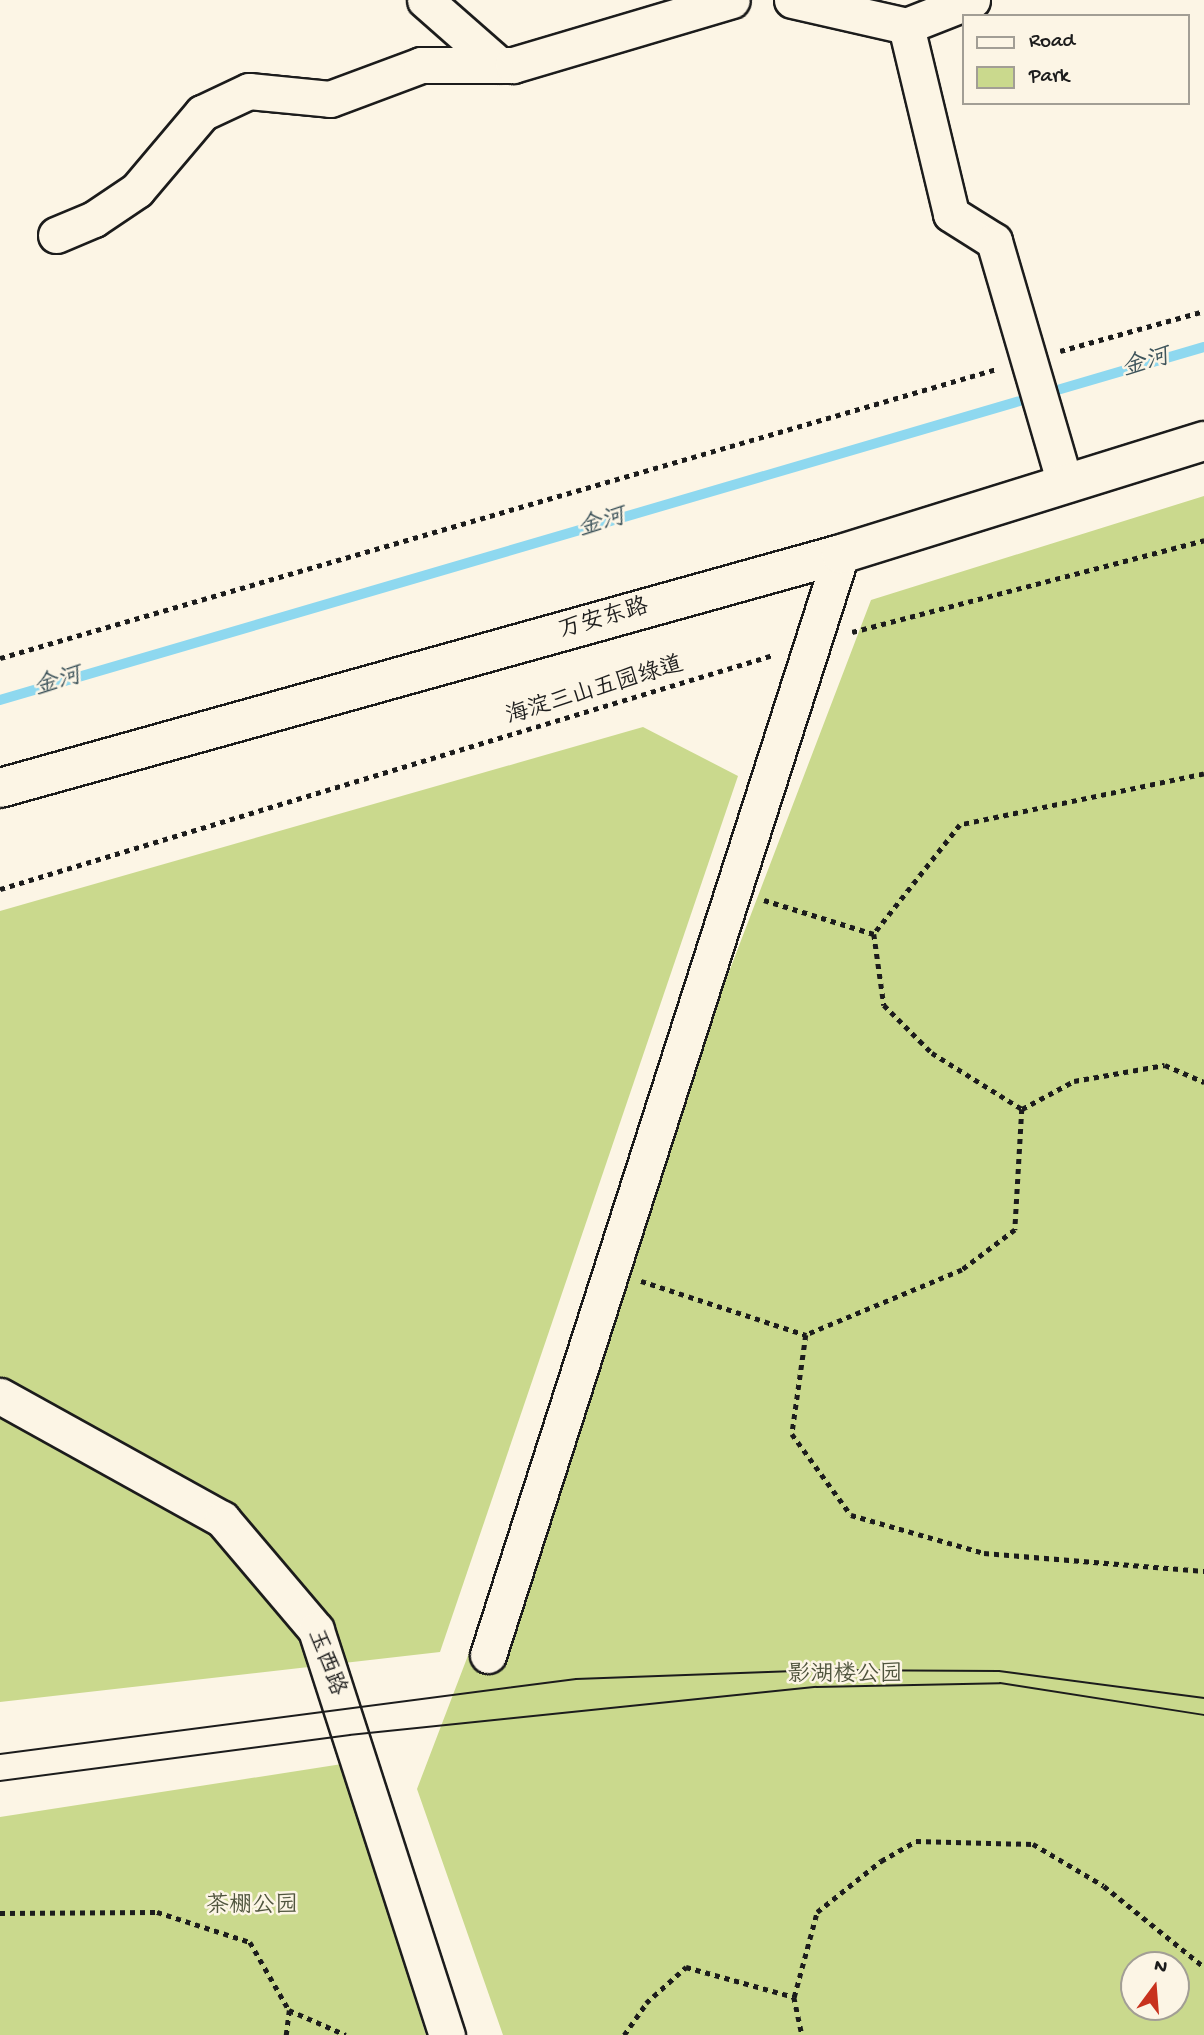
<!DOCTYPE html>
<meta charset="utf-8">
<style>
body{margin:0}
#map{position:relative;width:1204px;height:2035px;overflow:hidden;background:#fcf5e5;font-family:"Gochi Hand","LXGW WenKai TC",sans-serif}
div>[style]{position:absolute}
.green>*{inset:0;background:#cad98d}
.stream>*{height:10px;margin:-5px;padding:0 5px;transform-origin:5px;border-radius:5px;background:#8ed8ef}
.path>*{height:4.5px;margin-top:-2.25px;transform-origin:0;background:repeating-linear-gradient(90deg,#1c1c1c 0 5px,transparent 0 10px)}
.roads{filter:drop-shadow(2px 0 #1c1c1c) drop-shadow(-2px 0 #1c1c1c) drop-shadow(0 2px #1c1c1c) drop-shadow(0 -2px #1c1c1c)}
.street>*{height:35px;margin:-17.5px;padding:0 17.5px;transform-origin:17.5px;border-radius:17.5px;background:#fcf5e5}
.secondary>*{height:38px;margin:-19px;padding:0 19px;transform-origin:19px;border-radius:19px;background:#fcf5e5}
.tram>*{height:2px;margin:-1px;padding:0 1px;transform-origin:1px;border-radius:1px;background:#1c1c1c}
span{translate:-50% -50%;white-space:nowrap;text-align:center;line-height:1.15;-webkit-text-stroke:5px #fcf5e5;paint-order:stroke}
.street-label{font-size:23px;color:#1c1c1c}
.park-label{font-size:23px;color:#50553e}
.water-label{font-size:24px;color:#3e545b;font-style:italic}
.legend{position:absolute;left:962px;top:14px;width:228px;height:91px;box-sizing:border-box;background:#fcf5e5;border:2px solid #a29e95;margin:0;padding:9px 12px;list-style:none;font-size:21px;color:#1c1c1c}
.legend li{display:flex;align-items:center;gap:14px;height:35px}
.legend b{width:35px;border:2px solid #a29e95}
.north{position:absolute;left:1120px;top:1951px;width:70px;height:70px;box-sizing:border-box;background:#fcf5e5;border:2px solid #a29e95;border-radius:50%;rotate:16deg;font-size:19px;font-weight:700;line-height:28px;text-align:center;color:#1c1c1c}
.north::after{content:'';display:block;margin:auto;width:24px;height:32px;background:#c8321e;clip-path:polygon(50% 0,100% 100%,50% 72%,0 100%)}
</style>
<div id="map">
<div class="green">
<div style="clip-path:polygon(evenodd,1204px 496px,1204px 2035px,503px 2035px,417px 1789px,871px 600px,1204px 496px,1134px 1965px,1176px 1965px,1176px 2007px,1134px 2007px,1134px 1965px)"></div>
<div style="clip-path:polygon(643px 727px,738px 776px,440px 1652px,0 1702px,0 911px)"></div>
<div style="clip-path:polygon(342px 1764px,426px 2035px,0 2035px,0 1817px)"></div>
</div>
<div class="stream">
<div style="left:0;top:700px;width:1255px;rotate:-16.34deg"></div>
</div>
<div class="path">
<div style="left:1060px;top:351px;width:149px;rotate:-15.5deg"></div>
<div style="left:852px;top:632px;width:364px;rotate:-14.6deg"></div>
<div style="left:0;top:658px;width:1038px;rotate:-16.17deg"></div>
<div style="left:1204px;top:774px;width:249px;rotate:168.2deg"></div>
<div style="left:960px;top:825px;width:139px;rotate:128.3deg"></div>
<div style="left:874px;top:934px;width:72px;rotate:82deg"></div>
<div style="left:884px;top:1005px;width:68px;rotate:45deg"></div>
<div style="left:932px;top:1053px;width:106px;rotate:31.9deg"></div>
<div style="left:1022px;top:1109px;width:121px;rotate:93.3deg"></div>
<div style="left:1015px;top:1230px;width:66px;rotate:143deg"></div>
<div style="left:962px;top:1270px;width:169px;rotate:157.4deg"></div>
<div style="left:806px;top:1335px;width:100px;rotate:98deg"></div>
<div style="left:792px;top:1434px;width:100px;rotate:53.9deg"></div>
<div style="left:851px;top:1515px;width:138px;rotate:15.9deg"></div>
<div style="left:984px;top:1553px;width:221px;rotate:4.7deg"></div>
<div style="left:0;top:889px;width:808px;rotate:-16.84deg"></div>
<div style="left:764px;top:900px;width:115px;rotate:17.2deg"></div>
<div style="left:1022px;top:1109px;width:59px;rotate:-28.3deg"></div>
<div style="left:1074px;top:1081px;width:92px;rotate:-10deg"></div>
<div style="left:1165px;top:1065px;width:43px;rotate:23.6deg"></div>
<div style="left:641px;top:1281px;width:174px;rotate:18.1deg"></div>
<div style="left:0;top:1913px;width:157px;rotate:-0.4deg"></div>
<div style="left:157px;top:1912px;width:98px;rotate:17.9deg"></div>
<div style="left:250px;top:1942px;width:78px;rotate:60.2deg"></div>
<div style="left:289px;top:2010px;width:62px;rotate:23.7deg"></div>
<div style="left:794px;top:1997px;width:88px;rotate:-74.9deg"></div>
<div style="left:817px;top:1912px;width:82px;rotate:-38.6deg"></div>
<div style="left:881px;top:1861px;width:40px;rotate:-29.7deg"></div>
<div style="left:916px;top:1841px;width:117px;rotate:1.5deg"></div>
<div style="left:1033px;top:1844px;width:82px;rotate:30.6deg"></div>
<div style="left:1104px;top:1886px;width:129px;rotate:39deg"></div>
<div style="left:286px;top:2035px;width:25px;rotate:-83deg"></div>
<div style="left:624px;top:2035px;width:39px;rotate:-55deg"></div>
<div style="left:646px;top:2003px;width:54px;rotate:-42deg"></div>
<div style="left:686px;top:1967px;width:112px;rotate:15.5deg"></div>
<div style="left:794px;top:1997px;width:39px;rotate:78deg"></div>
</div>
<div class="roads">
<div class="street">
<div style="left:425px;top:0;width:98px;rotate:41.3deg"></div>
<div style="left:792px;top:0;width:117px;rotate:12.8deg"></div>
<div style="left:906px;top:26px;width:71px;rotate:-21.5deg"></div>
<div style="left:906px;top:26px;width:193px;rotate:76.5deg"></div>
<div style="left:951px;top:214px;width:51px;rotate:32.1deg"></div>
<div style="left:994px;top:241px;width:253px;rotate:73.7deg"></div>
<div style="left:56px;top:235px;width:41px;rotate:-22.8deg"></div>
<div style="left:94px;top:219px;width:52px;rotate:-34deg"></div>
<div style="left:137px;top:190px;width:101px;rotate:-49.8deg"></div>
<div style="left:202px;top:113px;width:52px;rotate:-25.1deg"></div>
<div style="left:249px;top:91px;width:81px;rotate:5.6deg"></div>
<div style="left:330px;top:99px;width:97px;rotate:-20.5deg"></div>
<div style="left:421px;top:65px;width:92px"></div>
<div style="left:513px;top:65px;width:228px;rotate:-16.5deg"></div>
<div style="left:0;top:1396px;width:254px;rotate:29deg"></div>
<div style="left:222px;top:1519px;width:145px;rotate:49.7deg"></div>
<div style="left:316px;top:1630px;width:426px;rotate:72.1deg"></div>
<div style="left:488px;top:1655px;width:1156px;rotate:-72.22deg"></div>
</div>
<div class="secondary">
<div style="left:0;top:788px;width:873px;rotate:-15.55deg"></div>
<div style="left:841px;top:554px;width:380px;rotate:-17.3deg"></div>
</div>
</div>
<div class="tram">
<div style="left:0;top:1754px;width:581px;rotate:-7.42deg"></div>
<div style="left:576px;top:1679px;width:240px;rotate:-2.1deg"></div>
<div style="left:816px;top:1670px;width:183px;rotate:0.3deg"></div>
<div style="left:999px;top:1671px;width:207px;rotate:7.5deg"></div>
<div style="left:0;top:1781px;width:353px;rotate:-7.5deg"></div>
<div style="left:350px;top:1735px;width:468px;rotate:-5.9deg"></div>
<div style="left:816px;top:1687px;width:184px;rotate:-1.2deg"></div>
<div style="left:1000px;top:1683px;width:206px;rotate:8.9deg"></div>
</div>
<div class="street-label">
<span style="left:604px;top:620px;rotate:-16deg">万安东路</span>
<span style="left:595px;top:692px;rotate:-17deg">海淀三山五园绿道</span>
<span style="left:325px;top:1663px;rotate:69deg">玉西路</span>
</div>
<div class="park-label">
<span style="left:845px;top:1676px">影湖楼公园</span>
<span style="left:252px;top:1907px">茶棚公园</span>
</div>
<div class="water-label">
<span style="left:1146px;top:364px;rotate:-16deg">金河</span>
<span style="left:602px;top:524px;rotate:-16deg">金河</span>
<span style="left:58px;top:683px;rotate:-16deg">金河</span>
</div>
<ul class="legend">
<li><b style="height:9px;background:#fcf5e5"></b>Road</li>
<li><b style="height:19px;background:#cad98d"></b>Park</li>
</ul>
<div class="north">N</div>
</div>
